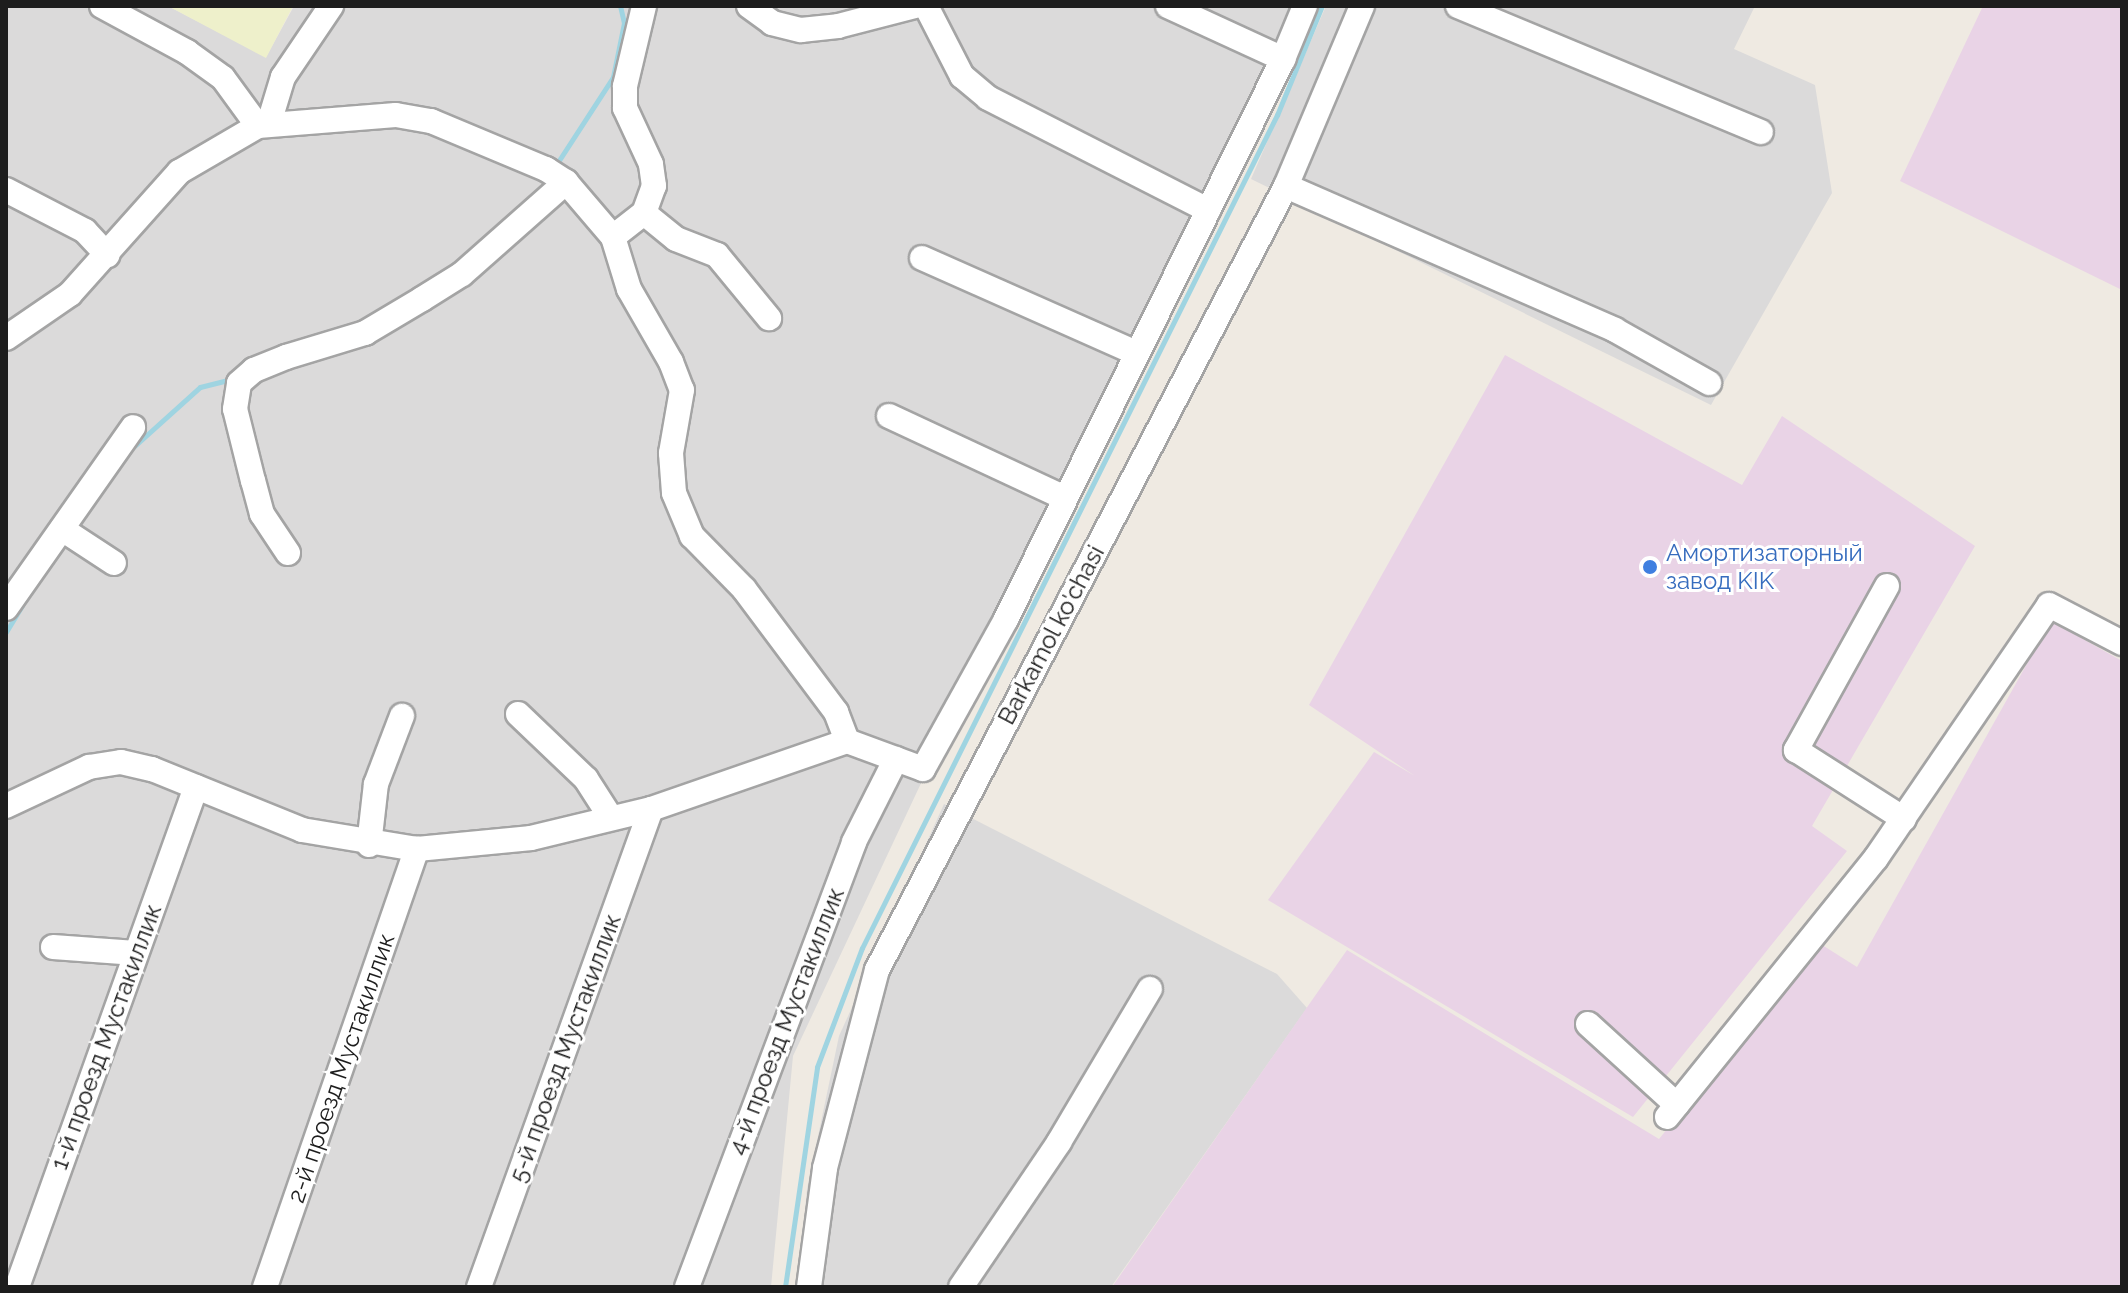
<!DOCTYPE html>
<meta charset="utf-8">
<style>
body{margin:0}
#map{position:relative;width:2128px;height:1293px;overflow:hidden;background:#efeae2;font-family:Raleway,sans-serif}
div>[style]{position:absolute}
.residential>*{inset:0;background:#dbdada}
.industrial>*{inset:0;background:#e9d3e6}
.farmland>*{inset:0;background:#eef0cb}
.stream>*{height:5px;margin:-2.5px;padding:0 2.5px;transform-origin:2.5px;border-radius:2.5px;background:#9fd4e1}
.roads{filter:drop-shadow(2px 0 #a4a4a4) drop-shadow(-2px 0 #a4a4a4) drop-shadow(0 2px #a4a4a4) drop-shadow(0 -2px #a4a4a4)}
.minor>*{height:24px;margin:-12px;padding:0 12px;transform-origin:12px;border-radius:12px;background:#fff}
.dots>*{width:22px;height:22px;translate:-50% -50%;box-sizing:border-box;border:4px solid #fff;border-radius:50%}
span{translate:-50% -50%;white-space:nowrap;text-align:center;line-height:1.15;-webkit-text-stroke:6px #fff;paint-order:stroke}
.shop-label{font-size:24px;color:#366cbe}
.left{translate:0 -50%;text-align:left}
.street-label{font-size:24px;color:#1d1d1d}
.frame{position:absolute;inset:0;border:8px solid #1d1d1d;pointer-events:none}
</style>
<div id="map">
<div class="residential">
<div style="clip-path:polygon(6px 6px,168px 6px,266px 57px,294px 6px,1292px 6px,1248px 116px,1107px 387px,793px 1056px,771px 1287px,6px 1287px)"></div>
<div style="clip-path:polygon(1326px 6px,1755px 6px,1734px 49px,1815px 85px,1832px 193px,1711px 405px,1251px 179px)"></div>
<div style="clip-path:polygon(944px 804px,1277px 974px,1307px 1008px,1111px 1287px,798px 1287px,807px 1189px,839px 1036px)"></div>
</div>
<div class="industrial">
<div style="clip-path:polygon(1983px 6px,2122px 6px,2122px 290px,1900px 181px)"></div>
<div style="clip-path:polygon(1505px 355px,1742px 485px,1782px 416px,1975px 546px,1812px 826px,1847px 851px,1633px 1117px,1268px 900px,1374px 752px,1415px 776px,1309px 705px)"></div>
<div style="clip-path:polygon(2051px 621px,2122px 661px,2122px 1287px,1112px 1287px,1347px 950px,1659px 1139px,1819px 943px,1857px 967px)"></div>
</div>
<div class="farmland">
<div style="clip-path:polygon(168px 6px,293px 6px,266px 58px)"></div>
</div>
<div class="stream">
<div style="left:554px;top:168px;width:108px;rotate:-57deg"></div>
<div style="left:613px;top:77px;width:55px;rotate:-78.5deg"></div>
<div style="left:624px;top:23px;width:17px;rotate:-103deg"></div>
<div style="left:353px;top:326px;width:26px;rotate:-31deg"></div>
<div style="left:130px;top:450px;width:94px;rotate:-42deg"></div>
<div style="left:200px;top:387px;width:36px;rotate:-14deg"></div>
<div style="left:6px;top:632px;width:31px;rotate:-59deg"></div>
<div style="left:785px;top:1287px;width:222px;rotate:-81.7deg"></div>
<div style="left:817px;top:1067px;width:127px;rotate:-69.3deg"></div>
<div style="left:862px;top:948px;width:931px;rotate:-63.52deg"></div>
<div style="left:1277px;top:115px;width:118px;rotate:-67.6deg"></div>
</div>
<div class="roads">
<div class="minor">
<div style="left:102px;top:6px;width:97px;rotate:28.4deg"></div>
<div style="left:187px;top:52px;width:44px;rotate:35.8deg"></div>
<div style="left:223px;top:78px;width:59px;rotate:53.9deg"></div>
<div style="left:749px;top:6px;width:29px;rotate:36deg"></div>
<div style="left:772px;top:23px;width:30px;rotate:14deg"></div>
<div style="left:801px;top:30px;width:37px;rotate:-6deg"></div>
<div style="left:838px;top:26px;width:80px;rotate:-14.6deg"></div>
<div style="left:926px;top:6px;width:79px;rotate:62.8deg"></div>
<div style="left:962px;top:76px;width:34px;rotate:40deg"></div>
<div style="left:988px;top:98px;width:247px;rotate:27deg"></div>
<div style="left:1168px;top:6px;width:127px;rotate:24.7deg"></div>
<div style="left:1458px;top:6px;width:328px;rotate:22.6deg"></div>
<div style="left:269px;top:123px;width:48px;rotate:-73.1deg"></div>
<div style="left:283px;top:77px;width:86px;rotate:-55.9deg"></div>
<div style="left:1286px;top:186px;width:359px;rotate:23.6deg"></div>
<div style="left:1615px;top:330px;width:108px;rotate:29.4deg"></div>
<div style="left:6px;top:190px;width:89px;rotate:27.4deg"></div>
<div style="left:85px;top:231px;width:33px;rotate:47deg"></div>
<div style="left:644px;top:213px;width:41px;rotate:39.1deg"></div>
<div style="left:676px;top:239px;width:44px;rotate:21.3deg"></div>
<div style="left:717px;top:255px;width:82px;rotate:50.5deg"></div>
<div style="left:613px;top:237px;width:39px;rotate:-38deg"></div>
<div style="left:644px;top:213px;width:29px;rotate:-70deg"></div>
<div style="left:654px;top:186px;width:22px;rotate:-98deg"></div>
<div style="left:651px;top:164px;width:62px;rotate:-114.9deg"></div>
<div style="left:625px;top:108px;width:22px;rotate:-90deg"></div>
<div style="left:625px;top:86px;width:82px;rotate:-76.6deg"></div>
<div style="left:922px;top:258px;width:234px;rotate:23.9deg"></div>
<div style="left:6px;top:338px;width:78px;rotate:-34.5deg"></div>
<div style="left:70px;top:294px;width:164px;rotate:-48.2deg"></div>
<div style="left:179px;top:172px;width:91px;rotate:-30.2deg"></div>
<div style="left:258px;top:126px;width:138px;rotate:-4.6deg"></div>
<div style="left:396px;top:115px;width:36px;rotate:10deg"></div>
<div style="left:431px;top:121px;width:125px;rotate:22.7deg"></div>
<div style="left:546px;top:169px;width:24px;rotate:33deg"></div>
<div style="left:566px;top:182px;width:72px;rotate:49.5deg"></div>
<div style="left:613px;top:237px;width:54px;rotate:72.9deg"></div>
<div style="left:629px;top:289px;width:84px;rotate:60.1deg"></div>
<div style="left:671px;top:362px;width:30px;rotate:69deg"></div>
<div style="left:682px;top:390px;width:64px;rotate:99.9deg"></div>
<div style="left:671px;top:453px;width:40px;rotate:85.7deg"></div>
<div style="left:674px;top:493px;width:47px;rotate:67.3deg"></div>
<div style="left:692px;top:536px;width:74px;rotate:45.5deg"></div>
<div style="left:744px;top:589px;width:154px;rotate:53.2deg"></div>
<div style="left:836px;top:712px;width:31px;rotate:69deg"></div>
<div style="left:889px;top:416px;width:192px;rotate:25deg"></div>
<div style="left:62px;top:529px;width:62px;rotate:33.2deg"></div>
<div style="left:288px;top:553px;width:47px;rotate:-123.7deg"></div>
<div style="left:262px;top:514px;width:34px;rotate:-105deg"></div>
<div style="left:253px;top:481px;width:74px;rotate:-104deg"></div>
<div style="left:235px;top:409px;width:26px;rotate:-81deg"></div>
<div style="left:239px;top:383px;width:20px;rotate:-41deg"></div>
<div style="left:254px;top:370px;width:35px;rotate:-22deg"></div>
<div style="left:286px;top:357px;width:83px;rotate:-16.9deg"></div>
<div style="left:365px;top:333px;width:66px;rotate:-30.8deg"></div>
<div style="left:422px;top:299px;width:47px;rotate:-32deg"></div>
<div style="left:462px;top:274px;width:139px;rotate:-41.5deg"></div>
<div style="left:1887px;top:586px;width:188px;rotate:119deg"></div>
<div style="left:1796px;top:750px;width:128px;rotate:32.6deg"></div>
<div style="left:6px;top:608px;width:221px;rotate:-54.9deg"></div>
<div style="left:518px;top:714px;width:94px;rotate:43.7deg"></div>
<div style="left:586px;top:779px;width:46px;rotate:57.3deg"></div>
<div style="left:6px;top:806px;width:92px;rotate:-25.2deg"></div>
<div style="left:89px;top:767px;width:32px;rotate:-9deg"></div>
<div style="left:121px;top:762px;width:32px;rotate:13deg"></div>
<div style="left:152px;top:769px;width:162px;rotate:22.1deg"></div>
<div style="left:302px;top:830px;width:117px;rotate:9.4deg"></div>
<div style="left:417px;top:849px;width:115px;rotate:-5.5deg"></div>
<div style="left:531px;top:838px;width:123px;rotate:-13.6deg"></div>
<div style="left:651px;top:809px;width:207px;rotate:-19.1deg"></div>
<div style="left:847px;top:741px;width:81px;rotate:20.2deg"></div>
<div style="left:923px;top:769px;width:171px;rotate:-61deg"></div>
<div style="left:1006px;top:619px;width:625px;rotate:-63.68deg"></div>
<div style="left:1283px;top:59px;width:57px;rotate:-67.5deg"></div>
<div style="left:369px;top:845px;width:61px;rotate:-83.5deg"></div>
<div style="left:376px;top:784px;width:73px;rotate:-69.1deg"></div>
<div style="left:53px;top:947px;width:83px;rotate:4.1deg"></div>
<div style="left:1588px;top:1024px;width:120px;rotate:42.3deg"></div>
<div style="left:1667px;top:1117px;width:333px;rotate:-51.1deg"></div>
<div style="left:1876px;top:858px;width:306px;rotate:-55.6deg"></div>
<div style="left:2049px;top:605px;width:82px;rotate:27.5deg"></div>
<div style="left:17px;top:1287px;width:531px;rotate:-70.3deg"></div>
<div style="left:265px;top:1287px;width:464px;rotate:-70.9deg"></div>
<div style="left:479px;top:1287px;width:508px;rotate:-70.21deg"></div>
<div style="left:687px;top:1287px;width:475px;rotate:-69.4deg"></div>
<div style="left:854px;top:842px;width:93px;rotate:-63.2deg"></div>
<div style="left:809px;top:1287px;width:120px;rotate:-82.3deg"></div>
<div style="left:825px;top:1168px;width:205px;rotate:-75.3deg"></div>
<div style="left:877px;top:970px;width:884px;rotate:-62.45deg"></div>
<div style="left:1286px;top:186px;width:195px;rotate:-67.1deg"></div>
<div style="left:961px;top:1287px;width:175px;rotate:-55.9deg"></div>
<div style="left:1059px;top:1142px;width:178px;rotate:-59.3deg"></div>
</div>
</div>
<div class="dots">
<div style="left:1650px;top:567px;background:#3f7fe0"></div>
</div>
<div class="shop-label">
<span class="left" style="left:1666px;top:567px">Амортизаторный<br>завод KIK</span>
</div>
<div class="street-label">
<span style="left:1051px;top:635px;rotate:-62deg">Barkamol ko'chasi</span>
<span style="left:786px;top:1021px;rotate:-69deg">4-й проезд Мустакиллик</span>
<span style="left:106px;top:1037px;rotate:-70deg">1-й проезд Мустакиллик</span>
<span style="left:565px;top:1048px;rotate:-70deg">5-й проезд Мустакиллик</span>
<span style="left:341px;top:1068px;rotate:-71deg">2-й проезд Мустакиллик</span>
</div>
<div class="frame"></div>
</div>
